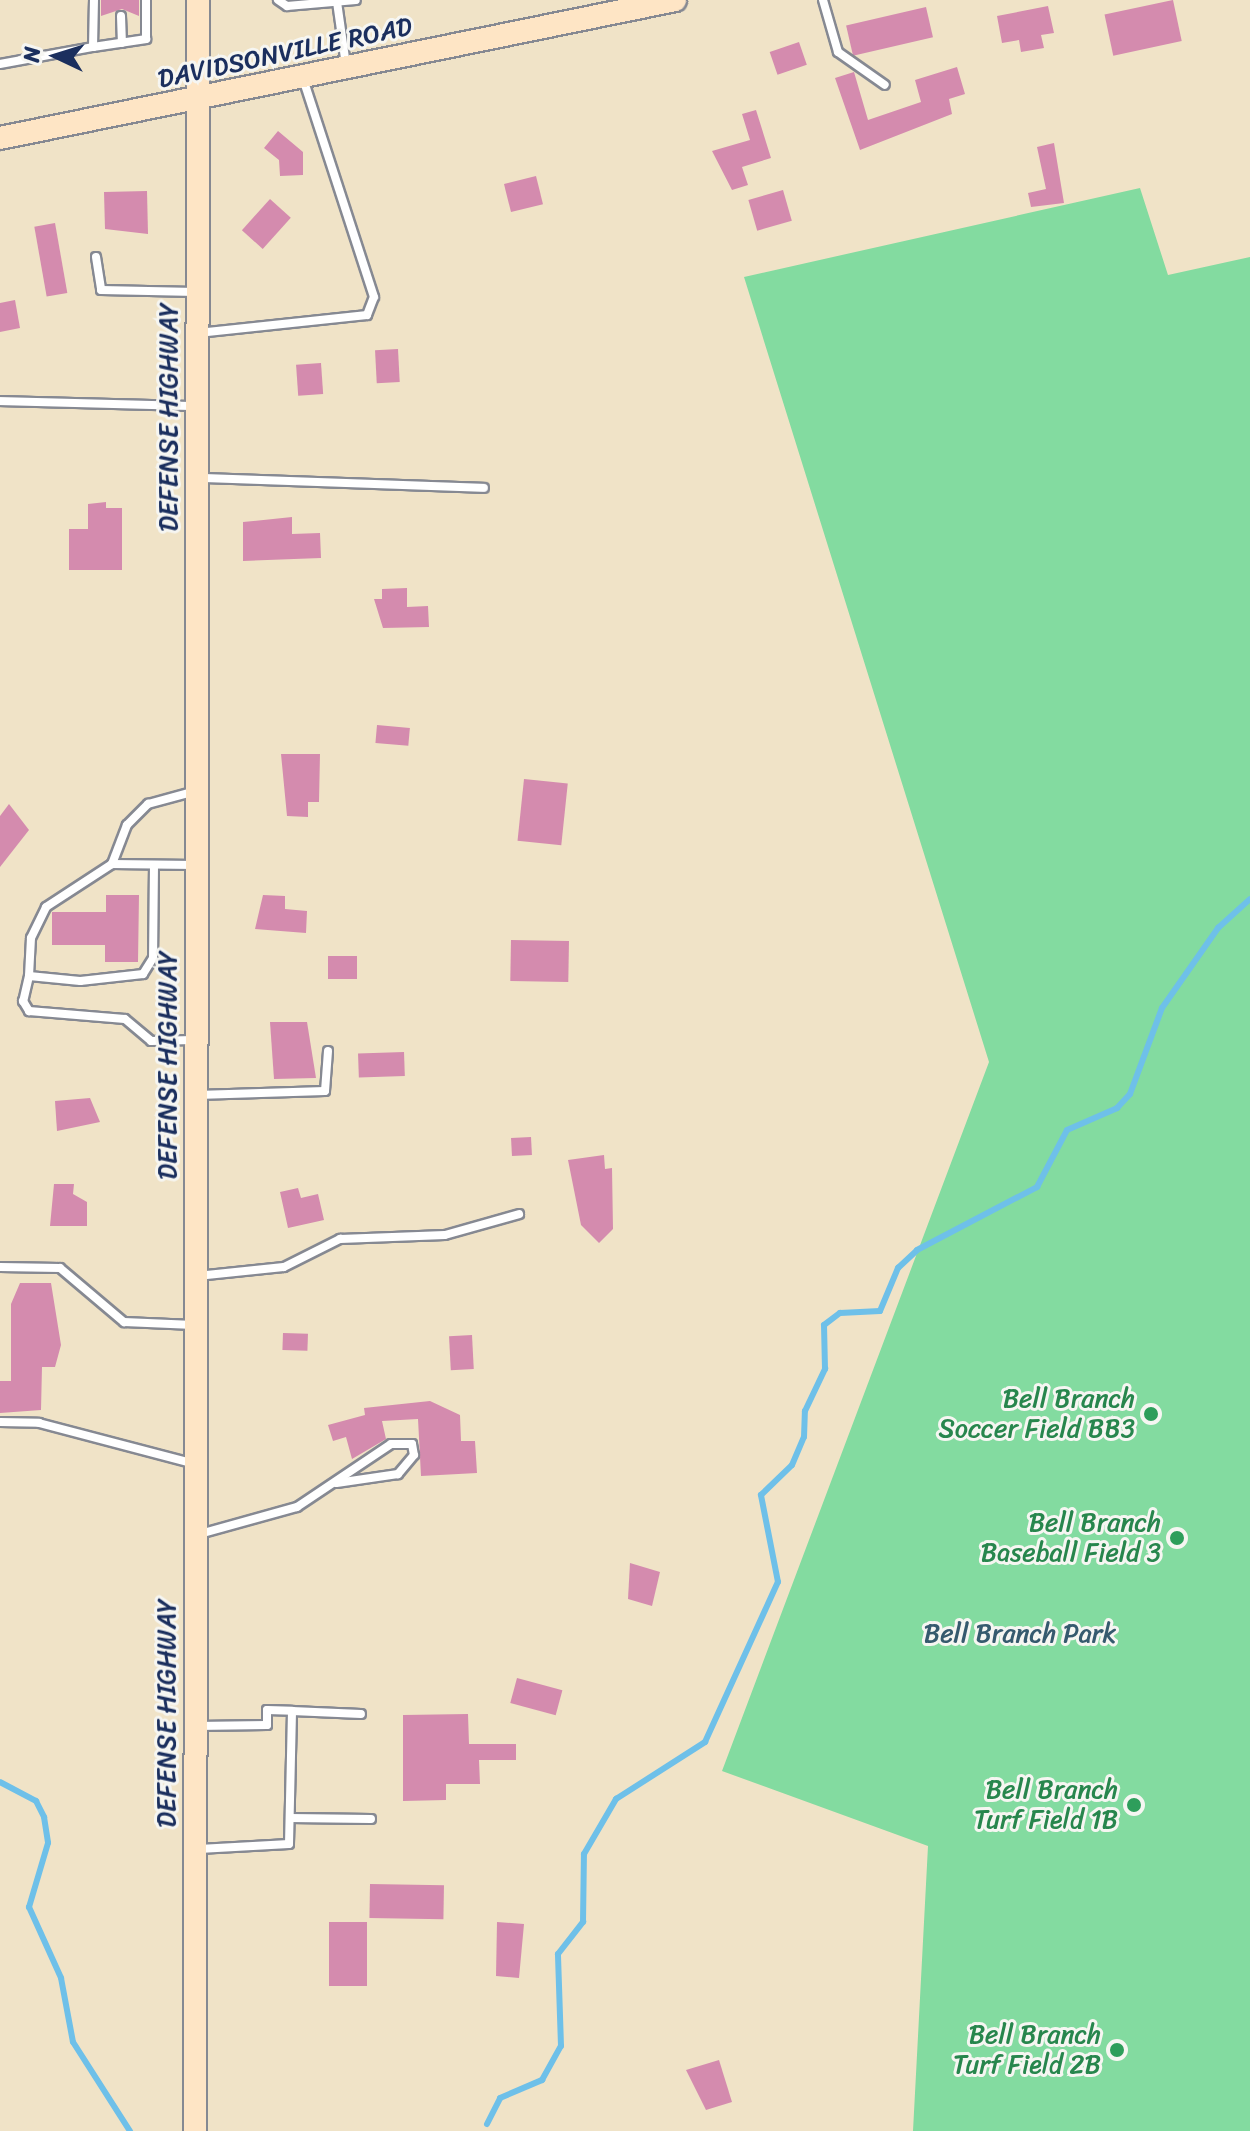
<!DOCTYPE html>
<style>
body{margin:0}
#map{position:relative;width:1250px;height:2131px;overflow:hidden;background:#f0e3c7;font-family:Sriracha,sans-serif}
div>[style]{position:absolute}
.green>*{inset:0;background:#83dba0}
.stream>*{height:6px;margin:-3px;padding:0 3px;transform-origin:3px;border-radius:3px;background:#6ec0e9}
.building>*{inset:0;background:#d48bae;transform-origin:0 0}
.roads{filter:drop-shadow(2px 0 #868992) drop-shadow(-2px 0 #868992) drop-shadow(0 2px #868992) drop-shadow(0 -2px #868992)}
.lane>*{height:8px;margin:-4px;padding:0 4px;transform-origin:4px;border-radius:4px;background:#fff}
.secondary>*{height:22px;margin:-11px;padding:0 11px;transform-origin:11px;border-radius:11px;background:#fee5c5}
.dots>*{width:22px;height:22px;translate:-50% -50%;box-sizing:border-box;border:4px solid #f6f6f2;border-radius:50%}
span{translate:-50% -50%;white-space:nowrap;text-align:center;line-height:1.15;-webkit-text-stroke:6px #f6f6f2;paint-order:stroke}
.street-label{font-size:26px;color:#1b2f5e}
.leisure-label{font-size:26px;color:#27864d}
.right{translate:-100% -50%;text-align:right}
.park-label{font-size:26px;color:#355a6e}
.north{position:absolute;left:16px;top:16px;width:80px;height:80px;-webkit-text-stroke:6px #f6f6f2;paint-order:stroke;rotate:274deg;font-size:22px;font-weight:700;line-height:32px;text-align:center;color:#1b2f5e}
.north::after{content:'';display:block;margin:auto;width:28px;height:36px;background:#1b2f5e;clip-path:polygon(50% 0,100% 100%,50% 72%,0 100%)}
</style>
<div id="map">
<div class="green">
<div style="clip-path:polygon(1140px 188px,1168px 275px,1250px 257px,1250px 2131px,913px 2131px,928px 1846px,722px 1771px,989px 1062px,744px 277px)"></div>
</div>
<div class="stream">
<div style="left:0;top:1782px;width:41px;rotate:27.8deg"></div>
<div style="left:36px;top:1801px;width:18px;rotate:63deg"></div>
<div style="left:44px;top:1817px;width:26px;rotate:81deg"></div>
<div style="left:48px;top:1843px;width:67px;rotate:106.5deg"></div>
<div style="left:29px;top:1907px;width:78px;rotate:65.7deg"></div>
<div style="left:61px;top:1978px;width:65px;rotate:79.4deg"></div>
<div style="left:73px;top:2042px;width:106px;rotate:57.4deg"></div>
<div style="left:487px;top:2124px;width:29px;rotate:-63deg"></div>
<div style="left:500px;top:2098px;width:46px;rotate:-23.2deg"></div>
<div style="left:542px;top:2080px;width:39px;rotate:-61deg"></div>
<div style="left:561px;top:2046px;width:92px;rotate:-91.9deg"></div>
<div style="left:558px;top:1954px;width:41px;rotate:-52deg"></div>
<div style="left:583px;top:1922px;width:68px;rotate:-89.2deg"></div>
<div style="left:584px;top:1854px;width:64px;rotate:-59.8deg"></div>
<div style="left:616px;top:1799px;width:106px;rotate:-32.6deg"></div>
<div style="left:705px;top:1742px;width:176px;rotate:-65.5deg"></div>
<div style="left:778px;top:1582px;width:89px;rotate:-101.1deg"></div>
<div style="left:761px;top:1495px;width:43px;rotate:-44.1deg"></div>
<div style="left:792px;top:1465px;width:30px;rotate:-67deg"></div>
<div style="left:804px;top:1437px;width:26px;rotate:-88deg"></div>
<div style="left:805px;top:1411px;width:47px;rotate:-64.5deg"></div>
<div style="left:825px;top:1369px;width:44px;rotate:-91.3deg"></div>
<div style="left:824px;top:1325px;width:20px;rotate:-37deg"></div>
<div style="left:840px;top:1313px;width:40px;rotate:-2.9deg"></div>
<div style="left:880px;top:1311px;width:47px;rotate:-67.3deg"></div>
<div style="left:898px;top:1268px;width:26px;rotate:-43deg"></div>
<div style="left:917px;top:1250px;width:136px;rotate:-27.7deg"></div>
<div style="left:1037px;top:1187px;width:64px;rotate:-62.2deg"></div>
<div style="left:1067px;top:1130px;width:55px;rotate:-23.7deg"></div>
<div style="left:1117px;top:1108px;width:19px;rotate:-47deg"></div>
<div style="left:1130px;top:1094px;width:92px;rotate:-69.6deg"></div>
<div style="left:1162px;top:1008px;width:98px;rotate:-55deg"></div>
<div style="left:1218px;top:928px;width:43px;rotate:-42.2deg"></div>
</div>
<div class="building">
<div style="clip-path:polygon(101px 0,139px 0,139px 16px,122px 9px,101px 16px)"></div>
<div style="left:1173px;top:0;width:42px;height:70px;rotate:78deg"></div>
<div style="clip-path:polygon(1048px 6px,1054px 33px,1041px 35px,1044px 48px,1021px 52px,1019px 40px,1002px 43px,997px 16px)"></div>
<div style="left:926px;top:7px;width:31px;height:82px;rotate:77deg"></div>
<div style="left:799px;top:42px;width:24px;height:31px;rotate:71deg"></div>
<div style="clip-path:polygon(957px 67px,965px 94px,949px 99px,952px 114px,860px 150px,835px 78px,854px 72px,868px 120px,921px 102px,915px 80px)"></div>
<div style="clip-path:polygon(756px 110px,771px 158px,742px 167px,748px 185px,732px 190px,712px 151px,750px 140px,742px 114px)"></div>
<div style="clip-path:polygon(278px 131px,303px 152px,303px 175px,280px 176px,279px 160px,264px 148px)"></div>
<div style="clip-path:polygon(1054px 143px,1064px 203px,1031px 207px,1028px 193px,1046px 189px,1037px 147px)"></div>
<div style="left:536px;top:176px;width:29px;height:33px;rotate:76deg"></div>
<div style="left:783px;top:190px;width:32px;height:36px;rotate:74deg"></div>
<div style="clip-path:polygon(147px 191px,148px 234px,105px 229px,104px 192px)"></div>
<div style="left:270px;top:199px;width:28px;height:42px;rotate:42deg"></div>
<div style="left:55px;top:223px;width:71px;height:21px;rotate:80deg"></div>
<div style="clip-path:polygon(15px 300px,20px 328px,0 332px,0 303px)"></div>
<div style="left:398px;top:349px;width:33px;height:23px;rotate:87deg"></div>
<div style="left:321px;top:363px;width:31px;height:25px;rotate:86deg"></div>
<div style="clip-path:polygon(106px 502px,106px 508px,122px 508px,122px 570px,69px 570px,69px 529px,88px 529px,88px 504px)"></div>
<div style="clip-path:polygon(292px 517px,292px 534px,320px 533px,321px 558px,243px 561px,243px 522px)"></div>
<div style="clip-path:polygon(407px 588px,407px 607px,428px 606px,429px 627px,383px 628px,374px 599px,382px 599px,382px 589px)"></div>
<div style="left:377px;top:725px;width:33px;height:18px;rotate:5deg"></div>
<div style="clip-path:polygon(281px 754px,320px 754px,319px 802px,308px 802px,308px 817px,287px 816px)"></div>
<div style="left:524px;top:779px;width:44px;height:62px;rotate:6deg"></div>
<div style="clip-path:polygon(9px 804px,29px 830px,0 867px,0 816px)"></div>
<div style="clip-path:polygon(106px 895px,139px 895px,138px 962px,105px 962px,105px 945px,52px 945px,52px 912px,106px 912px)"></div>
<div style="clip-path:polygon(263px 895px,285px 896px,285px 909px,307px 911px,306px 933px,255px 929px)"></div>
<div style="left:511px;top:940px;width:58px;height:41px;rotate:1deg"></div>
<div style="left:328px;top:956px;width:29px;height:23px"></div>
<div style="clip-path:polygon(270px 1022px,307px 1022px,316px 1078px,274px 1079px)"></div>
<div style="left:404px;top:1052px;width:24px;height:46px;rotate:88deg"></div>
<div style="clip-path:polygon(90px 1098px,100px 1122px,57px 1131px,55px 1101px)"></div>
<div style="left:531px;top:1137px;width:18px;height:20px;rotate:87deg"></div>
<div style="clip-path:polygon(604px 1155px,605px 1169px,612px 1168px,613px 1229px,599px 1243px,581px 1225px,568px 1160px)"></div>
<div style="clip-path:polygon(54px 1184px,74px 1184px,73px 1194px,87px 1202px,87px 1226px,50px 1226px)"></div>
<div style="clip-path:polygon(298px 1188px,301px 1198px,318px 1194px,324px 1220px,288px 1228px,280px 1192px)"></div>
<div style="clip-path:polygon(20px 1283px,51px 1283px,61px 1345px,55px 1367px,42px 1367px,41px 1410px,0 1413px,0 1381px,11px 1381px,11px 1304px)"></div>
<div style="left:283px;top:1333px;width:25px;height:17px;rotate:2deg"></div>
<div style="left:472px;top:1335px;width:34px;height:23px;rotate:87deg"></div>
<div style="clip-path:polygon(430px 1401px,460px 1415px,461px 1441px,475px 1441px,477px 1473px,421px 1476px,418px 1419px,382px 1421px,386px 1439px,352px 1459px,346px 1437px,333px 1441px,328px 1425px,365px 1415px,364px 1408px)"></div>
<div style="clip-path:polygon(630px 1563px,660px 1572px,652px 1606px,628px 1599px)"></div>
<div style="left:517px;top:1678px;width:47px;height:26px;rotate:15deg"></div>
<div style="clip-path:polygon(468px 1714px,469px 1744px,516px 1744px,516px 1760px,479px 1760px,480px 1784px,446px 1784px,446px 1800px,403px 1801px,403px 1715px)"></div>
<div style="left:370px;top:1884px;width:74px;height:34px;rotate:1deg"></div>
<div style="left:329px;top:1922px;width:38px;height:64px"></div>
<div style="clip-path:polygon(497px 1922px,524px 1924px,519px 1978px,496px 1976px)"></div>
<div style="clip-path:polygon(719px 2060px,732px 2102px,706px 2110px,686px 2070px)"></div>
</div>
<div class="roads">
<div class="lane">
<div style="left:278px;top:0;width:11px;rotate:34deg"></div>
<div style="left:287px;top:6px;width:69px;rotate:-5deg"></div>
<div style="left:823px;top:0;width:54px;rotate:73.9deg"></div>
<div style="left:838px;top:52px;width:57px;rotate:35.1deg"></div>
<div style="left:337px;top:2px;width:64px;rotate:81.9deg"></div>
<div style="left:121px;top:16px;width:27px;rotate:88deg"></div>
<div style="left:93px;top:47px;width:54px;rotate:-8.6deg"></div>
<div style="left:146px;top:39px;width:39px;rotate:-90deg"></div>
<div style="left:0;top:64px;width:95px;rotate:-10.4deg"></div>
<div style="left:93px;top:47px;width:47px;rotate:-88.8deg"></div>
<div style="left:96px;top:257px;width:33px;rotate:81deg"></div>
<div style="left:101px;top:290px;width:95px;rotate:1.2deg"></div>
<div style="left:198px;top:333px;width:170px;rotate:-6.1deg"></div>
<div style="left:367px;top:315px;width:19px;rotate:-69deg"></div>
<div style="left:374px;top:297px;width:230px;rotate:-108deg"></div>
<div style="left:0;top:401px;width:196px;rotate:1.5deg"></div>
<div style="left:201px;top:478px;width:283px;rotate:2deg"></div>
<div style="left:154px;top:865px;width:93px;rotate:90.6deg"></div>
<div style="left:153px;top:958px;width:19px;rotate:122deg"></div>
<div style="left:143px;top:974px;width:63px;rotate:173.7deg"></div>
<div style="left:80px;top:981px;width:51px;rotate:-174.4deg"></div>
<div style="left:29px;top:976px;width:26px;rotate:103deg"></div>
<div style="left:23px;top:1001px;width:12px;rotate:59deg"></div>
<div style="left:29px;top:1011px;width:96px;rotate:4.8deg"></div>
<div style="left:125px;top:1019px;width:34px;rotate:40deg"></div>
<div style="left:151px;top:1041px;width:42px;rotate:-1.4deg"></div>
<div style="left:195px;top:865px;width:83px;rotate:-179.3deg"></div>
<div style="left:112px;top:864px;width:42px;rotate:-69deg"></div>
<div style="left:127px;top:825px;width:30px;rotate:-45deg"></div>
<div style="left:148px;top:804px;width:50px;rotate:-15.2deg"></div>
<div style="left:29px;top:976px;width:38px;rotate:-87deg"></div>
<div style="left:31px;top:938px;width:34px;rotate:-64deg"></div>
<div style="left:46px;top:907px;width:79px;rotate:-33.1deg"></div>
<div style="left:197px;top:1095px;width:128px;rotate:-1.8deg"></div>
<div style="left:325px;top:1091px;width:40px;rotate:-85.7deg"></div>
<div style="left:0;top:1267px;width:60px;rotate:1deg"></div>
<div style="left:60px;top:1268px;width:84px;rotate:40.2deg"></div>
<div style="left:124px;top:1322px;width:70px;rotate:2.5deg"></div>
<div style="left:197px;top:1276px;width:87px;rotate:-5.9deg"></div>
<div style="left:284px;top:1267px;width:63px;rotate:-26.6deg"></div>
<div style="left:340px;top:1239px;width:105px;rotate:-2.2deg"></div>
<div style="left:445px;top:1235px;width:77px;rotate:-15.8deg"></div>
<div style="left:0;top:1422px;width:39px;rotate:1deg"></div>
<div style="left:39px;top:1423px;width:161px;rotate:14.7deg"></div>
<div style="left:196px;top:1535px;width:105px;rotate:-15.5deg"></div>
<div style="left:297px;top:1507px;width:113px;rotate:-33.8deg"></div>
<div style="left:391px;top:1444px;width:21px"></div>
<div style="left:412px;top:1444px;width:11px;rotate:80deg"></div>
<div style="left:414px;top:1455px;width:25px;rotate:130deg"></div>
<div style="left:398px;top:1474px;width:62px;rotate:171.6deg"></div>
<div style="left:196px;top:1726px;width:71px;rotate:-0.8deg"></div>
<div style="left:267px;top:1725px;width:15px;rotate:-90deg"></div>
<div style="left:267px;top:1710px;width:25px;rotate:2deg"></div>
<div style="left:290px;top:1818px;width:81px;rotate:0.7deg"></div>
<div style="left:199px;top:1849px;width:90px;rotate:-3.2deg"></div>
<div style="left:289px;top:1844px;width:133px;rotate:-88.7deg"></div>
<div style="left:292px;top:1711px;width:69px;rotate:2.5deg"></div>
</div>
<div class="secondary">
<div style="left:0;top:138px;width:689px;rotate:-11.55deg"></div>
<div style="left:195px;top:2131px;width:2131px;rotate:-89.92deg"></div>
</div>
</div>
<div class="dots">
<div style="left:1151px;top:1414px;background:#2e9e5b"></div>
<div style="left:1177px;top:1538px;background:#2e9e5b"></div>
<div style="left:1134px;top:1805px;background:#2e9e5b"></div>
<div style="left:1117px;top:2050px;background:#2e9e5b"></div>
</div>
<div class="street-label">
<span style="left:285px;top:53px;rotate:-12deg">DAVIDSONVILLE ROAD</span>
<span style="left:169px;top:417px;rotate:-90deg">DEFENSE HIGHWAY</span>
<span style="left:168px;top:1065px;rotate:-90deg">DEFENSE HIGHWAY</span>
<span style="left:167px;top:1713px;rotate:-90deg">DEFENSE HIGHWAY</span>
</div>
<div class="leisure-label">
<span class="right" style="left:1135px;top:1414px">Bell Branch<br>Soccer Field BB3</span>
<span class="right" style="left:1161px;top:1538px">Bell Branch<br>Baseball Field 3</span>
<span class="right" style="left:1118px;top:1805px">Bell Branch<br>Turf Field 1B</span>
<span class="right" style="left:1101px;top:2050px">Bell Branch<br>Turf Field 2B</span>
</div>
<div class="park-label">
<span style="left:1020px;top:1634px">Bell Branch Park</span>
</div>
<div class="north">N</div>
</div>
